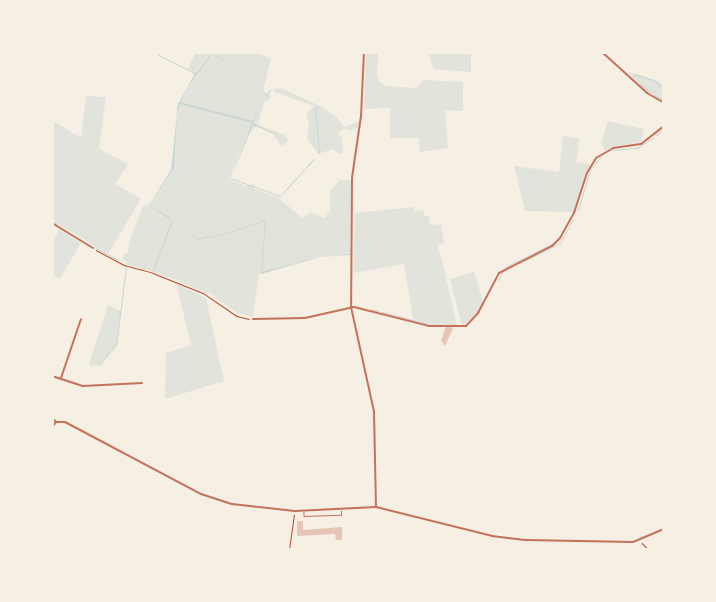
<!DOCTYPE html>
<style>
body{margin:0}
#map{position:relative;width:716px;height:602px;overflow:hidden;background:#f6efe4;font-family:"Open Sans",sans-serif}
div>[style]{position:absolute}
.green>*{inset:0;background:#e2e4dc}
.water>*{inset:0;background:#c9d6d2}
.stream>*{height:1px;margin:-0.5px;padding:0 0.5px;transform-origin:0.5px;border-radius:0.5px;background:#c9d6d2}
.building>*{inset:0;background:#e6c5b7}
.path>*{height:0.5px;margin:-0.25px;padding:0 0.25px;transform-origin:0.25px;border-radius:0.25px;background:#b5482f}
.service>*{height:0.5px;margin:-0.25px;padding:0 0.25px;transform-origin:0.25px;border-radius:0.25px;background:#c5725c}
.minor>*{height:2px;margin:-1px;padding:0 1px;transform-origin:1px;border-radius:1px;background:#c5725c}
.tertiary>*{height:2px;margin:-1px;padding:0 1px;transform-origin:1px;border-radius:1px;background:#c5725c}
span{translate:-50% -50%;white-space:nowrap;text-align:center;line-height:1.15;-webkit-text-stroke:5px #f6efe4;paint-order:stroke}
.frame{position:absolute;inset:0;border:54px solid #f6efe4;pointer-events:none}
</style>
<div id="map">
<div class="green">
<div style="clip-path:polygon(195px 53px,258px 53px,271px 59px,263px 91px,271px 95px,270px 99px,264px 102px,258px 125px,285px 135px,288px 138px,287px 142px,283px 146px,280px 144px,273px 134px,257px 126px,247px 135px,229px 180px,246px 186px,255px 184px,254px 189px,277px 197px,303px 218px,310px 212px,324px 218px,330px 211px,330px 191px,340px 180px,351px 180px,350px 254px,317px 257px,259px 274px,253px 317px,237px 313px,208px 292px,206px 293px,169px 277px,126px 264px,127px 262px,123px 259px,124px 254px,129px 252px,128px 249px,130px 239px,143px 206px,151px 204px,172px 172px,177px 115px,181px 98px,212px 54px,223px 60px,210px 53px,195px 73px,188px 69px)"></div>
<div style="clip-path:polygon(366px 53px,378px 53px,377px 74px,379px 81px,386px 86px,417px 88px,423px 80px,463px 82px,463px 111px,445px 110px,448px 148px,420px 152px,419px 138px,390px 138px,390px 108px,364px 109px)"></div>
<div style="clip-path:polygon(428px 53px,471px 53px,471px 72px,434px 69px)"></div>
<div style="clip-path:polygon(630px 72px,660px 82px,663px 87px,663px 102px,644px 88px,628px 73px)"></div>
<div style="clip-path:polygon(281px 88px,322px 107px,337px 117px,344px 127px,359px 121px,358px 127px,349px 131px,347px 128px,338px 133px,342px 138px,343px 153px,339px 154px,333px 149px,318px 154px,307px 138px,309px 124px,306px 114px,314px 106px,274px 92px,275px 89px)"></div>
<div style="clip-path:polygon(86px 96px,106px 97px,99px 149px,128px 164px,115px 184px,141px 199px,108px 254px,53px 221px,52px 120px,81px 138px)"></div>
<div style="clip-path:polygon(608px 121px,644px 129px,641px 142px,616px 146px,605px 150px,601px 143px)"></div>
<div style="clip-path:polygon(563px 136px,580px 139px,576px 162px,590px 164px,573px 212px,525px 211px,514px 166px,559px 172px)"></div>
<div style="clip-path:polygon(414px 207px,415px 211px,424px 210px,424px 216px,429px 216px,430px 225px,441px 224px,444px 244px,437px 245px,441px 256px,457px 325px,432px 325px,413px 319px,404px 264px,353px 273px,355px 213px)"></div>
<div style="clip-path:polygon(59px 229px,81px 243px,60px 279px,52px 275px,53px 243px)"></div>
<div style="clip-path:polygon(474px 272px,483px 302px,476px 315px,463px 325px,461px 323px,450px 279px)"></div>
<div style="clip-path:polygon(176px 283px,206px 298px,224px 381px,165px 399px,166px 353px,191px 345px)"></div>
<div style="clip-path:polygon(108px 305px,121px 311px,117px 345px,99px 365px,91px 366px,89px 364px)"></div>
</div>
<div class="water">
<div style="clip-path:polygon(211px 53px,223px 60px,227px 53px,223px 61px,212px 54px,188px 87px,180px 102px,253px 121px,266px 95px,253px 123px,282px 137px,253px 125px,230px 180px,252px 123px,180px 104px,177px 115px,174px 168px,150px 205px,169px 217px,172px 221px,151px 206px,150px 204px,171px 170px,178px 104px,194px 75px,192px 72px,196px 73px)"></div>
<div style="clip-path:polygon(266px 220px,262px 272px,318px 257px,350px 254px,351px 258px,349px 255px,320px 257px,261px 274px,265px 221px,226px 234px,198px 240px,181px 228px,198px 239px,223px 234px)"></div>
</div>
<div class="stream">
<div style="left:159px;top:52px;width:3px;rotate:108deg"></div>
<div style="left:158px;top:55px;width:39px;rotate:26deg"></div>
<div style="left:662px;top:76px;width:4px;rotate:63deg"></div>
<div style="left:633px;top:77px;width:4px;rotate:-56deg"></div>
<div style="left:635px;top:74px;width:20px;rotate:18deg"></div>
<div style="left:654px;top:80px;width:13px;rotate:42deg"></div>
<div style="left:640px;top:84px;width:14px;rotate:39deg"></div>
<div style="left:654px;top:95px;width:12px;rotate:31deg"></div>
<div style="left:265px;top:96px;width:8px;rotate:-50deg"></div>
<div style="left:315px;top:107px;width:46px;rotate:85deg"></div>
<div style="left:656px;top:135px;width:11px;rotate:-41deg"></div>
<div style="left:612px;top:150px;width:25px;rotate:-5deg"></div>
<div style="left:637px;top:148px;width:20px;rotate:-33deg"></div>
<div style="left:230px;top:178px;width:53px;rotate:19.8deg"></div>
<div style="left:280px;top:196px;width:50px;rotate:-47.4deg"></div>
<div style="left:578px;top:210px;width:42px;rotate:-73.3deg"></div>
<div style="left:590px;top:170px;width:16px;rotate:-52deg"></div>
<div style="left:571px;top:217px;width:18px;rotate:-71deg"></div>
<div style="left:52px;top:221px;width:10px;rotate:37deg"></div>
<div style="left:94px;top:247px;width:27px;rotate:28deg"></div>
<div style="left:524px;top:261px;width:40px;rotate:-26.6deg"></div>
<div style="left:560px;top:243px;width:27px;rotate:-62deg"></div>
<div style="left:505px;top:267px;width:55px;rotate:-26.1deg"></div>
<div style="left:141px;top:269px;width:3px"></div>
<div style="left:153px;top:270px;width:53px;rotate:-69.2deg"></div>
<div style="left:498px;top:280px;width:9px;rotate:-63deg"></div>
<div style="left:371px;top:309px;width:8px;rotate:14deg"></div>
<div style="left:338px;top:310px;width:11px;rotate:-15deg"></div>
<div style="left:382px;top:312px;width:48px;rotate:14.6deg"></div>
<div style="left:99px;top:365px;width:26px;rotate:-50deg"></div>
<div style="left:116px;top:345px;width:79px;rotate:-82.7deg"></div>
</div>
<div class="building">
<div style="clip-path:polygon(446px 326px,453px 328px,445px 346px,441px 341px)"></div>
<div style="clip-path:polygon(297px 521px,303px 521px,303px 530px,342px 527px,342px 540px,336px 540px,335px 534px,297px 536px)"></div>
</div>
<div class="path">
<div style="left:96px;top:250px;width:32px;rotate:28deg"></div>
<div style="left:124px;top:265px;width:30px;rotate:15deg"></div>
<div style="left:153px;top:273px;width:54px;rotate:21.8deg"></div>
<div style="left:203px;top:293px;width:41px;rotate:34.1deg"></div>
<div style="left:237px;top:316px;width:12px;rotate:14deg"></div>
<div style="left:642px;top:543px;width:10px;rotate:45deg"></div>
<div style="left:289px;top:550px;width:35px;rotate:-82deg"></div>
</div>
<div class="service">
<div style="left:304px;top:512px;width:4px;rotate:90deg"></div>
<div style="left:304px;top:516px;width:37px;rotate:-2deg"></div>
<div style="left:341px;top:515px;width:4px;rotate:-90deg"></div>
</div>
<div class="minor">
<div style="left:364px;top:52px;width:64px;rotate:92.7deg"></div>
<div style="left:361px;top:116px;width:63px;rotate:98.3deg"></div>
<div style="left:352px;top:178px;width:129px;rotate:90.4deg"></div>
<div style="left:351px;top:307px;width:107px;rotate:77.6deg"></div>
<div style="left:374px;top:412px;width:95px;rotate:88.8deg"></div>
<div style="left:52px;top:223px;width:48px;rotate:31.4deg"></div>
<div style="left:253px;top:319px;width:52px;rotate:-1.1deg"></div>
<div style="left:305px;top:318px;width:50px;rotate:-12.7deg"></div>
<div style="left:354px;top:307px;width:77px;rotate:14.2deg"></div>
<div style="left:429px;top:326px;width:37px"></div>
<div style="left:466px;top:326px;width:18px;rotate:-47deg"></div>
<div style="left:478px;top:313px;width:45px;rotate:-62.3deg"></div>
<div style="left:499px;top:273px;width:59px;rotate:-27deg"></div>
<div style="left:552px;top:246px;width:11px;rotate:-45deg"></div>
<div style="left:560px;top:238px;width:29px;rotate:-61deg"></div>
<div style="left:574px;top:213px;width:42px;rotate:-72deg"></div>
<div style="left:587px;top:173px;width:17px;rotate:-59deg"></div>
<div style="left:596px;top:158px;width:20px;rotate:-30deg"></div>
<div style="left:613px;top:148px;width:28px;rotate:-8deg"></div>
<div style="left:641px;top:144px;width:29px;rotate:-38deg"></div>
<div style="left:52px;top:376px;width:33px;rotate:18deg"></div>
<div style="left:83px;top:386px;width:59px;rotate:-2.9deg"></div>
<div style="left:61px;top:378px;width:62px;rotate:-71.3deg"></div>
</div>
<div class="tertiary">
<div style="left:602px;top:52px;width:61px;rotate:42.3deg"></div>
<div style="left:647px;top:93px;width:20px;rotate:30deg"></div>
<div style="left:52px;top:418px;width:6px;rotate:45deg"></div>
<div style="left:56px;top:422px;width:9px"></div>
<div style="left:65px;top:422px;width:154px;rotate:27.9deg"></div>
<div style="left:201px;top:494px;width:33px;rotate:18deg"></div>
<div style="left:232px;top:504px;width:63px;rotate:6.3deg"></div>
<div style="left:295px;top:511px;width:81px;rotate:-2.8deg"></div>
<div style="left:376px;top:507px;width:120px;rotate:14deg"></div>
<div style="left:492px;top:536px;width:33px;rotate:7deg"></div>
<div style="left:525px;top:540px;width:108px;rotate:1.1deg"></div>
<div style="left:633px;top:542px;width:34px;rotate:-23deg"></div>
<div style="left:52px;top:427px;width:6px;rotate:-51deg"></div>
</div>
<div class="frame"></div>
</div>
